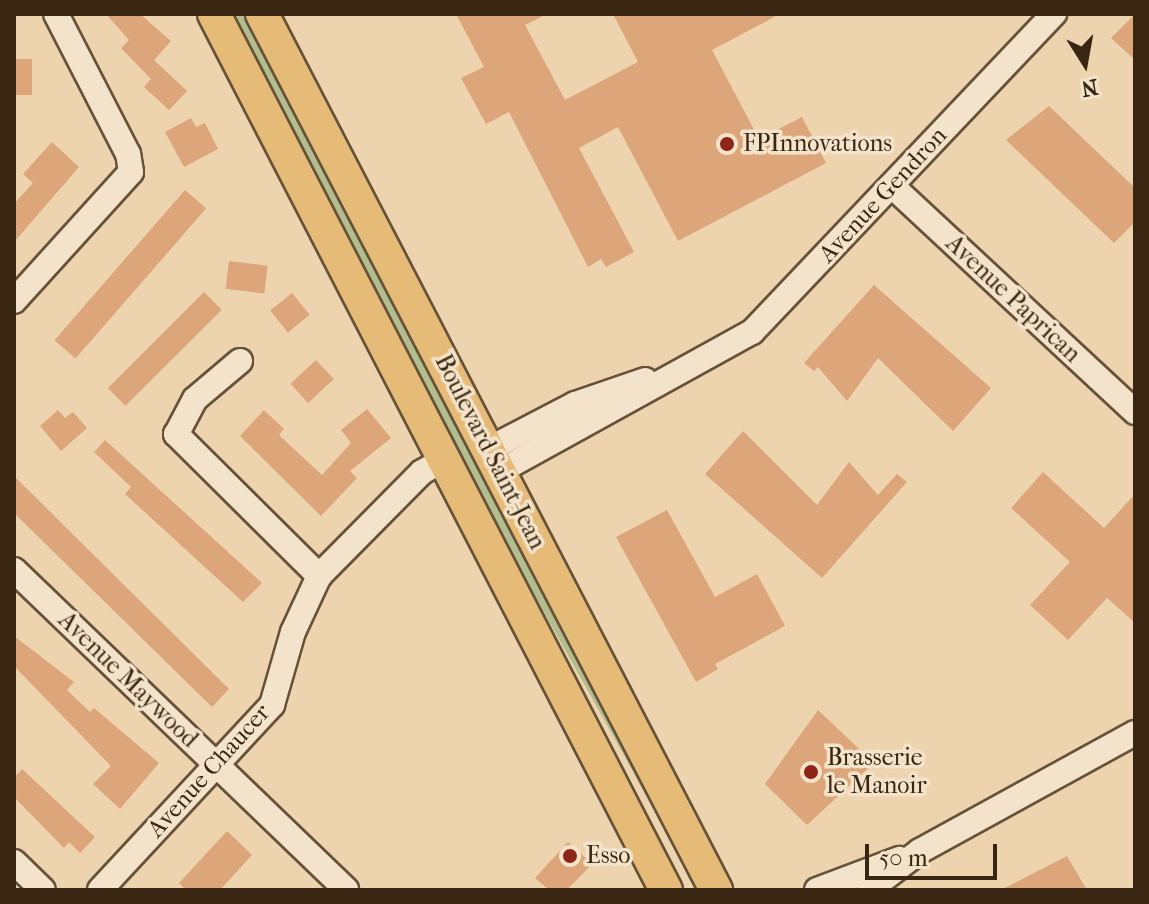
<!DOCTYPE html>
<style>
body{margin:0}
#map{position:relative;width:1149px;height:904px;overflow:hidden;background:#edd4ae;font-family:"IM FELL French Canon",serif}
div>[style]{position:absolute}
.green>*{inset:0;background:#b3be8e}
.building>*{inset:0;background:#dda57a;transform-origin:0 0}
.roads{filter:drop-shadow(2px 0 #665239) drop-shadow(-2px 0 #665239) drop-shadow(0 2px #665239) drop-shadow(0 -2px #665239)}
.minor>*{height:24px;margin:-12px;padding:0 12px;transform-origin:12px;border-radius:12px;background:#f3e3ca}
.major>*{height:32px;margin:-16px;padding:0 16px;transform-origin:16px;border-radius:16px;background:#e6ba77}
.dots>*{width:22px;height:22px;translate:-50% -50%;box-sizing:border-box;border:4px solid #f3e3ca;border-radius:50%}
span{translate:-50% -50%;white-space:nowrap;text-align:center;line-height:1.15;-webkit-text-stroke:7px #f3e3ca;paint-order:stroke}
.poi-label{font-size:24px;color:#392612}
.left{translate:0 -50%;text-align:left}
.street-label{font-size:24px;color:#392612}
.frame{position:absolute;inset:0;border:16px solid #392612;pointer-events:none}
.north{position:absolute;left:1045px;top:24px;width:80px;height:80px;-webkit-text-stroke:6px #f3e3ca;paint-order:stroke;rotate:169deg;font-size:22px;font-weight:700;line-height:32px;text-align:center;color:#392612}
.north::after{content:'';display:block;margin:auto;width:28px;height:36px;background:#392612;clip-path:polygon(50% 0,100% 100%,50% 72%,0 100%)}
.scale{position:absolute;left:865px;top:844px;width:132px;height:36px;box-sizing:border-box;border:4px solid #392612;border-top:0;padding-left:10px;font-size:24px;line-height:28px;white-space:nowrap;color:#392612;-webkit-text-stroke:6px #f3e3ca;paint-order:stroke}
</style>
<div id="map">
<div class="green">
<div style="clip-path:polygon(231px 14px,245px 14px,699px 890px,521px 571px)"></div>
</div>
<div class="building">
<div style="clip-path:polygon(106px 14px,140px 14px,171px 41px,154px 60px,187px 91px,169px 110px,144px 87px,151px 79px,121px 48px,129px 40px)"></div>
<div style="clip-path:polygon(456px 14px,547px 14px,525px 25px,565px 100px,638px 62px,613px 14px,780px 14px,712px 50px,759px 139px,802px 117px,826px 163px,678px 241px,618px 127px,579px 148px,634px 252px,606px 267px,601px 259px,588px 267px,509px 112px,486px 124px,461px 78px,484px 67px)"></div>
<div style="clip-path:polygon(1135px 14px,1135px 60px,1111px 38px)"></div>
<div style="left:14px;top:59px;width:18px;height:36px"></div>
<div style="clip-path:polygon(1049px 106px,1135px 188px,1135px 222px,1114px 243px,1006px 140px)"></div>
<div style="clip-path:polygon(191px 118px,196px 127px,205px 123px,218px 149px,184px 167px,165px 132px)"></div>
<div style="clip-path:polygon(52px 142px,79px 167px,14px 242px,14px 204px,33px 183px,23px 174px)"></div>
<div style="left:185px;top:190px;width:28px;height:199px;rotate:41deg"></div>
<div style="left:229px;top:261px;width:39px;height:28px;rotate:7deg"></div>
<div style="clip-path:polygon(874px 285px,991px 388px,953px 431px,878px 358px,847px 401px,818px 367px,814px 371px,804px 363px)"></div>
<div style="left:204px;top:292px;width:25px;height:136px;rotate:45deg"></div>
<div style="left:292px;top:293px;width:28px;height:28px;rotate:51deg"></div>
<div style="left:316px;top:360px;width:26px;height:35px;rotate:47deg"></div>
<div style="clip-path:polygon(367px 409px,391px 438px,350px 471px,357px 478px,321px 516px,240px 436px,264px 410px,284px 429px,279px 435px,322px 475px,351px 443px,341px 430px)"></div>
<div style="clip-path:polygon(58px 410px,65px 418px,73px 412px,87px 428px,61px 451px,40px 426px)"></div>
<div style="clip-path:polygon(743px 431px,817px 505px,849px 462px,878px 495px,897px 474px,907px 482px,822px 578px,705px 474px)"></div>
<div style="clip-path:polygon(105px 440px,262px 583px,243px 602px,125px 494px,131px 487px,94px 452px)"></div>
<div style="clip-path:polygon(1043px 472px,1104px 528px,1135px 494px,1135px 623px,1107px 598px,1068px 640px,1030px 605px,1070px 562px,1011px 508px)"></div>
<div style="clip-path:polygon(14px 476px,229px 689px,212px 707px,14px 513px)"></div>
<div style="clip-path:polygon(667px 510px,715px 597px,757px 574px,785px 626px,715px 664px,718px 669px,696px 682px,616px 537px)"></div>
<div style="clip-path:polygon(14px 636px,74px 682px,67px 690px,90px 712px,94px 708px,159px 763px,120px 809px,93px 784px,111px 766px,14px 666px)"></div>
<div style="clip-path:polygon(818px 710px,874px 763px,807px 825px,765px 784px)"></div>
<div style="clip-path:polygon(22px 769px,95px 837px,80px 853px,69px 842px,64px 848px,14px 797px,14px 778px)"></div>
<div style="clip-path:polygon(227px 831px,252px 855px,220px 890px,186px 890px,179px 883px)"></div>
<div style="clip-path:polygon(568px 842px,592px 864px,567px 890px,549px 890px,535px 878px)"></div>
<div style="clip-path:polygon(1067px 856px,1087px 890px,1001px 890px)"></div>
</div>
<div class="roads">
<div class="minor">
<div style="left:892px;top:186px;width:332px;rotate:42.9deg"></div>
<div style="left:14px;top:301px;width:174px;rotate:-47.8deg"></div>
<div style="left:131px;top:172px;width:18px;rotate:-99deg"></div>
<div style="left:128px;top:154px;width:157px;rotate:-117.2deg"></div>
<div style="left:240px;top:361px;width:59px;rotate:139.8deg"></div>
<div style="left:195px;top:399px;width:40px;rotate:118deg"></div>
<div style="left:176px;top:434px;width:202px;rotate:44.8deg"></div>
<div style="left:489px;top:449px;width:97px;rotate:-27.6deg"></div>
<div style="left:575px;top:404px;width:74px;rotate:-18.9deg"></div>
<div style="left:500px;top:471px;width:288px;rotate:-28.9deg"></div>
<div style="left:752px;top:332px;width:439px;rotate:-46.5deg"></div>
<div style="left:14px;top:570px;width:461px;rotate:43.9deg"></div>
<div style="left:14px;top:862px;width:40px;rotate:44deg"></div>
<div style="left:100px;top:890px;width:253px;rotate:-47.1deg"></div>
<div style="left:272px;top:705px;width:76px;rotate:-74deg"></div>
<div style="left:293px;top:632px;width:62px;rotate:-65.1deg"></div>
<div style="left:319px;top:576px;width:146px;rotate:-45.3deg"></div>
<div style="left:422px;top:472px;width:26px;rotate:-29deg"></div>
<div style="left:817px;top:890px;width:88px;rotate:-20.7deg"></div>
<div style="left:869px;top:890px;width:64px;rotate:-37.4deg"></div>
<div style="left:920px;top:851px;width:245px;rotate:-28.8deg"></div>
</div>
<div class="major">
<div style="left:214px;top:14px;width:986px;rotate:62.71deg"></div>
<div style="left:262px;top:14px;width:987px;rotate:62.6deg"></div>
</div>
</div>
<div class="dots">
<div style="left:727px;top:144px;background:#8f2418"></div>
<div style="left:811px;top:772px;background:#8f2418"></div>
<div style="left:570px;top:856px;background:#8f2418"></div>
</div>
<div class="poi-label">
<span class="left" style="left:743px;top:144px">FPInnovations</span>
<span class="left" style="left:827px;top:772px">Brasserie<br>le Manoir</span>
<span class="left" style="left:586px;top:856px">Esso</span>
</div>
<div class="street-label">
<span style="left:883px;top:195px;rotate:-47deg">Avenue Gendron</span>
<span style="left:1013px;top:299px;rotate:43deg">Avenue Paprican</span>
<span style="left:490px;top:452px;rotate:63deg">Boulevard Saint-Jean</span>
<span style="left:128px;top:680px;rotate:44deg">Avenue Maywood</span>
<span style="left:209px;top:771px;rotate:-48deg">Avenue Chaucer</span>
</div>
<div class="frame"></div>
<div class="north">N</div>
<div class="scale">50 m</div>
</div>
